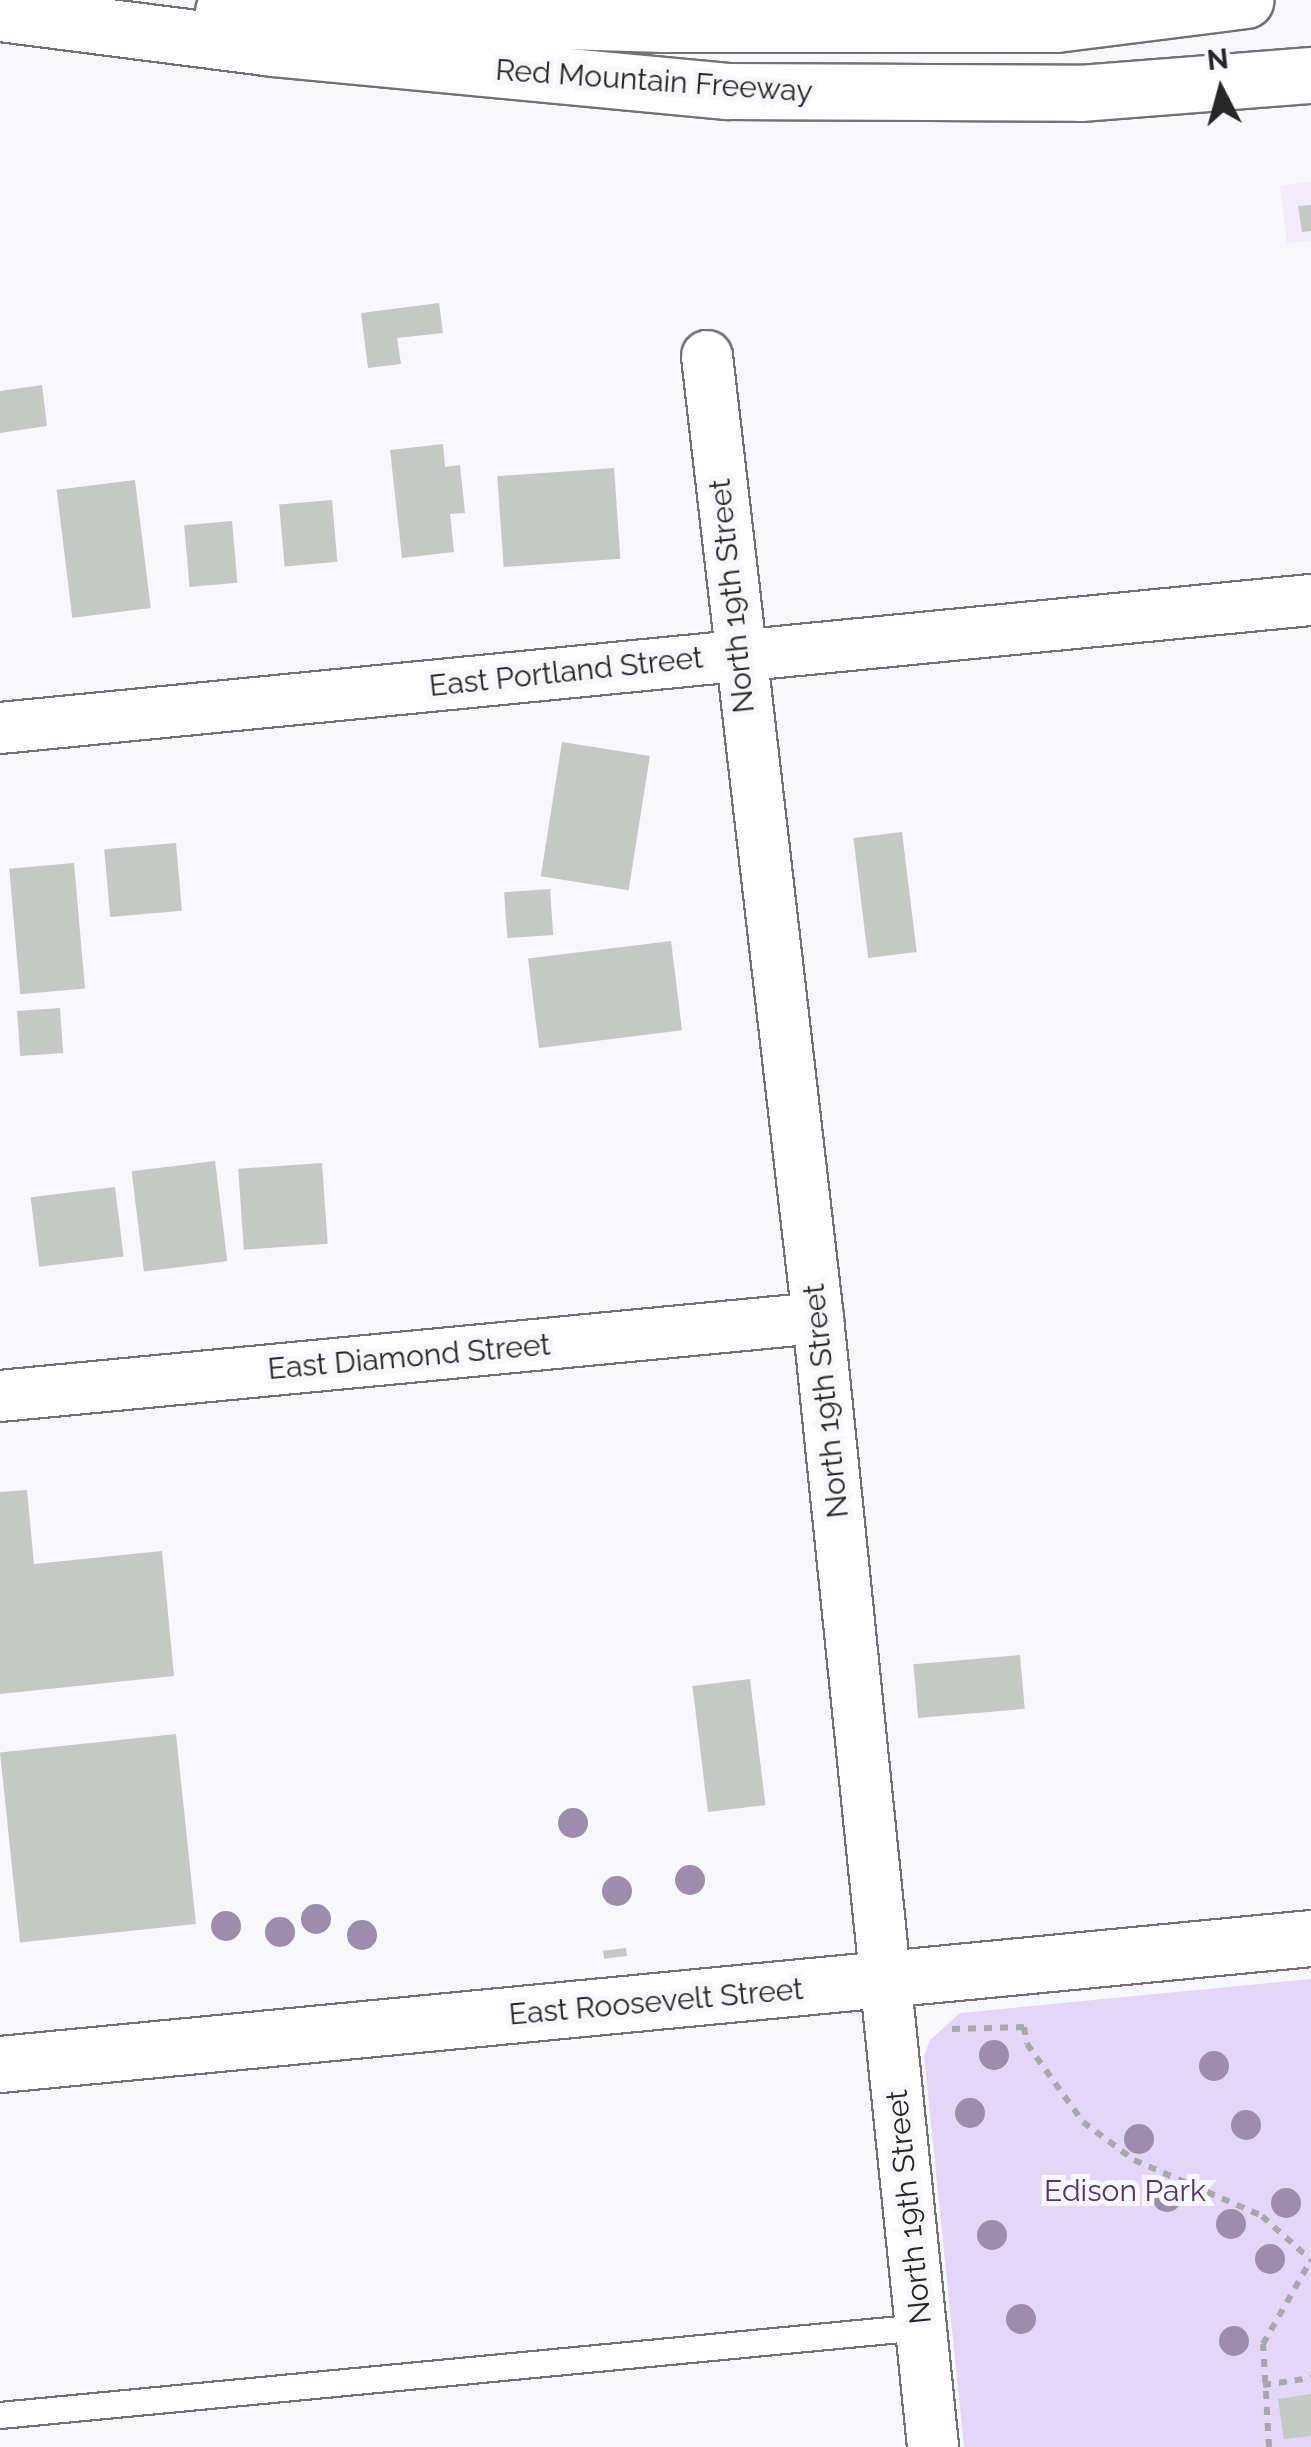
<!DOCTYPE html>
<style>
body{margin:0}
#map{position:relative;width:1311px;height:2447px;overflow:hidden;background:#f8f7fb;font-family:Raleway,sans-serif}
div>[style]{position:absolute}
.built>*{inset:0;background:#f1ecf7}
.green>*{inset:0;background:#e4d6f9}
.building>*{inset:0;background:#c5c8c5;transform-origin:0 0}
.path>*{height:6px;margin-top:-3px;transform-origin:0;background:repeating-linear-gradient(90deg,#a8a7aa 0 8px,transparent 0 16px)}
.roads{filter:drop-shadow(2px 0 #737175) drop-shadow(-2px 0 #737175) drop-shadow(0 2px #737175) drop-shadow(0 -2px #737175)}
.service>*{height:25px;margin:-12.5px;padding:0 12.5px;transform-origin:12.5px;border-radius:12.5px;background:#fff}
.minor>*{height:50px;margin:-25px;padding:0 25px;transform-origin:25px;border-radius:25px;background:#fff}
.tertiary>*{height:55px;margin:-27.5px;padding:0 27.5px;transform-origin:27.5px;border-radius:27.5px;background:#fff}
.motorway>*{height:55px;margin:-27.5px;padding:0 27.5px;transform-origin:27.5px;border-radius:27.5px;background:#fff}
.trees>*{width:30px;height:30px;margin:-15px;border-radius:50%;background:#9c8dad}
span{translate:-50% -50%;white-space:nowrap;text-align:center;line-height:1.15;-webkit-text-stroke:10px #f8f7fb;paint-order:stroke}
.street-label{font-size:30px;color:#262627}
.park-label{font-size:30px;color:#50366d}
.north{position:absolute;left:1171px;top:40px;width:100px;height:100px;-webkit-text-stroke:8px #f8f7fb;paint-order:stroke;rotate:354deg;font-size:28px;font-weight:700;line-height:40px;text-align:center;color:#262627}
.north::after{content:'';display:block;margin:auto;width:35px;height:45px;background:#262627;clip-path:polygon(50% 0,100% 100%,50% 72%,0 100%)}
</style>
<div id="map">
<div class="built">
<div style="clip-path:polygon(1311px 182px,1311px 241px,1287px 243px,1280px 186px)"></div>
</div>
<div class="green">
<div style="clip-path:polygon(1311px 1979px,1311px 2447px,964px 2447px,924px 2056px,930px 2040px,960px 2013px)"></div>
</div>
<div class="building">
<div style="clip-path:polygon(1311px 205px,1311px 231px,1302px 232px,1298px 206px)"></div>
<div style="clip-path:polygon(439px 303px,443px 333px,397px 338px,401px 364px,368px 368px,361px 313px)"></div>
<div style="clip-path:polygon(42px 385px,47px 426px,0 433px,0 391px)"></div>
<div style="clip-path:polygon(443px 444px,445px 467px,460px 465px,465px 513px,450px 514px,454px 552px,402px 558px,390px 450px)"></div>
<div style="left:614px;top:468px;width:91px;height:117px;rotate:86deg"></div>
<div style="left:135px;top:480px;width:129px;height:79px;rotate:83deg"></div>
<div style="left:332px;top:500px;width:62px;height:53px;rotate:85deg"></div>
<div style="left:232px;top:521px;width:62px;height:48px;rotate:85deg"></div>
<div style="left:562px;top:742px;width:89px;height:136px;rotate:9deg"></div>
<div style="left:902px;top:832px;width:121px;height:49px;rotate:83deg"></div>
<div style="left:176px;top:843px;width:68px;height:72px;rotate:85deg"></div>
<div style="left:74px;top:863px;width:126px;height:65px;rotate:85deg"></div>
<div style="left:550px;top:889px;width:46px;height:46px;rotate:86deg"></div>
<div style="left:671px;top:941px;width:90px;height:144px;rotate:83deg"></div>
<div style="left:60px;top:1008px;width:45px;height:43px;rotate:86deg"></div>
<div style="left:215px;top:1161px;width:101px;height:84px;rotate:83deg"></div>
<div style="left:322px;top:1163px;width:81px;height:84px;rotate:86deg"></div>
<div style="left:115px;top:1187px;width:70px;height:85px;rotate:83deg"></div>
<div style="clip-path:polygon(27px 1490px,34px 1564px,162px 1551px,174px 1676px,0 1694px,0 1492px)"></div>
<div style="left:1020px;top:1655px;width:54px;height:107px;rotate:85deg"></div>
<div style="left:750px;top:1679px;width:127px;height:58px;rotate:83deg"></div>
<div style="left:176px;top:1734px;width:191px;height:177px;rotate:84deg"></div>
<div style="left:626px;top:1948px;width:8px;height:23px;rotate:83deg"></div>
<div style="clip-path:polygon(1311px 2394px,1311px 2436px,1284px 2439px,1278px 2399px)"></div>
</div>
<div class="path">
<div style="left:952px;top:2029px;width:72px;rotate:-1.6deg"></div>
<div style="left:1024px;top:2027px;width:17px;rotate:80deg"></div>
<div style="left:1027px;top:2044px;width:96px;rotate:54.3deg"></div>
<div style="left:1083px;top:2122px;width:64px;rotate:36.7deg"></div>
<div style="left:1134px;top:2160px;width:140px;rotate:23.6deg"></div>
<div style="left:1262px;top:2216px;width:66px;rotate:41.9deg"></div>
<div style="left:1263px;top:2385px;width:49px;rotate:-8.3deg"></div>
<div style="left:1269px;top:2447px;width:103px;rotate:-93.3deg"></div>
<div style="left:1263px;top:2344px;width:97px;rotate:-60.3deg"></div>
</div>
<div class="roads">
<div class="service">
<div style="left:0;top:2415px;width:925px;rotate:-5.46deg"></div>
</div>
<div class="minor">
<div style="left:707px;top:356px;width:968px;rotate:83.42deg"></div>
<div style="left:818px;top:1318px;width:1135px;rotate:84.18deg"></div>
<div style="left:0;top:728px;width:1317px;rotate:-5.58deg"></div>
<div style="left:0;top:1396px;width:822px;rotate:-5.45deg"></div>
</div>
<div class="tertiary">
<div style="left:0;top:2064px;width:1317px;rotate:-5.49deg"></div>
</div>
<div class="motorway">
<div style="left:223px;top:11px;width:441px;rotate:1.7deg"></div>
<div style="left:664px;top:24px;width:392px"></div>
<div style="left:1056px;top:24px;width:191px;rotate:-7.2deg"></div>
<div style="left:0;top:13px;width:274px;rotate:7.3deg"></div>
<div style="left:272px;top:48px;width:456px;rotate:5.4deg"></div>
<div style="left:726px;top:91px;width:354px;rotate:0.3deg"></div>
<div style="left:1080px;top:93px;width:232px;rotate:-4.5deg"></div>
</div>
</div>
<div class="trees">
<div style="left:573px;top:1823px"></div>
<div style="left:690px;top:1880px"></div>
<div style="left:617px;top:1891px"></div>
<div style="left:316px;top:1919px"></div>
<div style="left:226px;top:1926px"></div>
<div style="left:280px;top:1932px"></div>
<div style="left:362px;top:1935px"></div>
<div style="left:994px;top:2055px"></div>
<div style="left:1214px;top:2066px"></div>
<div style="left:970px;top:2113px"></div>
<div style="left:1246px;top:2125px"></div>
<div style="left:1139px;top:2139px"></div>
<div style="left:1167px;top:2197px"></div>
<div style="left:1286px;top:2203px"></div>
<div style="left:1231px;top:2224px"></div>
<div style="left:992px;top:2235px"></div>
<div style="left:1270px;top:2259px"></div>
<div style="left:1021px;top:2319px"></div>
<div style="left:1234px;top:2341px"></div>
</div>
<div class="street-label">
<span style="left:654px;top:81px;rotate:4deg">Red Mountain Freeway</span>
<span style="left:732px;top:596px;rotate:-96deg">North 19th Street</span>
<span style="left:566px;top:672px;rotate:-6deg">East Portland Street</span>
<span style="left:409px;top:1357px;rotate:-5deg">East Diamond Street</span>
<span style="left:826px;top:1401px;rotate:-96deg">North 19th Street</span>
<span style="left:656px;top:2002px;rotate:-5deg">East Roosevelt Street</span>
<span style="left:909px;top:2207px;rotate:-96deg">North 19th Street</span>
</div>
<div class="park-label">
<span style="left:1125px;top:2191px">Edison Park</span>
</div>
<div class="north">N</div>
</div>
